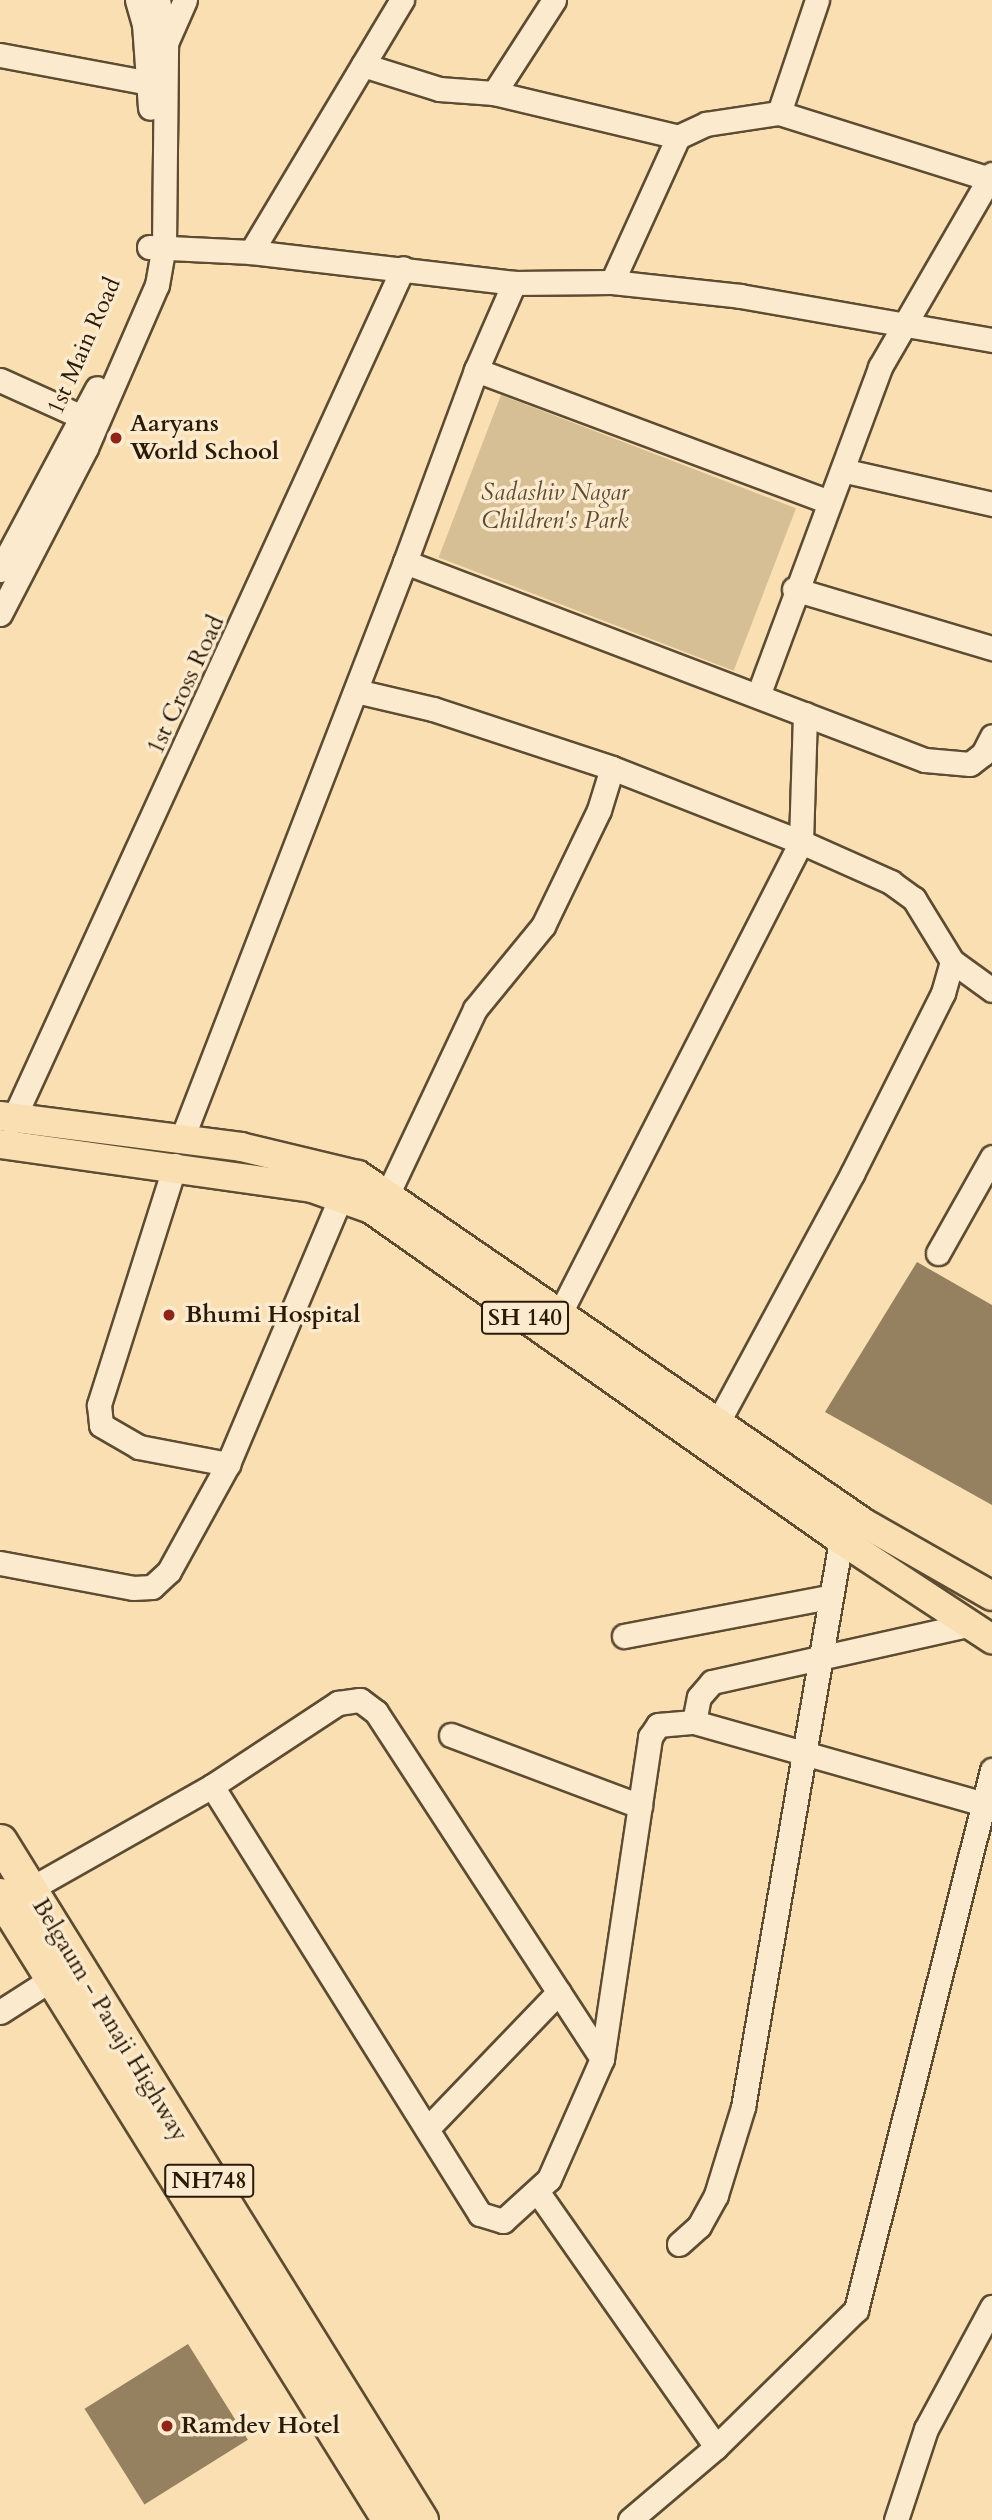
<!DOCTYPE html>
<style>
body{margin:0}
#map{position:relative;width:992px;height:2520px;overflow:hidden;background:#f9dfb2;font-family:Cardo,serif}
div>[style]{position:absolute}
.green>*{inset:0;background:#d6be95;transform-origin:0 0}
.building>*{inset:0;background:#958160;transform-origin:0 0}
.roads{filter:drop-shadow(2px 0 #5d4c32) drop-shadow(-2px 0 #5d4c32) drop-shadow(0 2px #5d4c32) drop-shadow(0 -2px #5d4c32)}
.minor>*{height:23px;margin:-11.5px;padding:0 11.5px;transform-origin:11.5px;border-radius:11.5px;background:#fbeacd}
.major>*{height:28px;margin:-14px;padding:0 14px;transform-origin:14px;border-radius:14px;background:#f9dfb2}
.highway>*{height:33px;margin:-16.5px;padding:0 16.5px;transform-origin:16.5px;border-radius:16.5px;background:#f9dfb2}
.dots>*{width:19px;height:19px;translate:-50% -50%;box-sizing:border-box;border:4px solid #fbeacd;border-radius:50%}
span{translate:-50% -50%;white-space:nowrap;text-align:center;line-height:1.15;-webkit-text-stroke:7px #fbeacd;paint-order:stroke}
.shield-label span{padding:2px 5px;background:#fbeacd;border:2px solid;border-radius:5px;-webkit-text-stroke-width:0}
.shield-label{font-size:23px;color:#291b07;font-weight:700}
.street-label{font-size:24px;color:#291b07}
.poi-label{font-size:24px;color:#291b07;font-weight:700}
.left{translate:0 -50%;text-align:left}
.park-label{font-size:24px;color:#5d4c32;font-style:italic}
</style>
<div id="map">
<div class="green">
<div style="left:501px;top:395px;width:316px;height:174px;rotate:21deg"></div>
</div>
<div class="building">
<div style="clip-path:polygon(917px 1262px,992px 1305px,992px 1505px,825px 1412px)"></div>
<div style="left:188px;top:2344px;width:113px;height:122px;rotate:58deg"></div>
</div>
<div class="roads">
<div class="minor">
<div style="left:137px;top:0;width:25px;rotate:74deg"></div>
<div style="left:144px;top:24px;width:84px;rotate:85.9deg"></div>
<div style="left:554px;top:0;width:111px;rotate:122.8deg"></div>
<div style="left:494px;top:93px;width:189px;rotate:13.4deg"></div>
<div style="left:817px;top:0;width:119px;rotate:108.6deg"></div>
<div style="left:779px;top:113px;width:221px;rotate:17.4deg"></div>
<div style="left:166px;top:43px;width:47px;rotate:-66.2deg"></div>
<div style="left:0;top:55px;width:153px;rotate:10.6deg"></div>
<div style="left:363px;top:65px;width:80px;rotate:17.5deg"></div>
<div style="left:439px;top:89px;width:55px;rotate:4.2deg"></div>
<div style="left:149px;top:247px;width:102px;rotate:2.8deg"></div>
<div style="left:251px;top:252px;width:265px;rotate:6.7deg"></div>
<div style="left:514px;top:283px;width:98px;rotate:-0.6deg"></div>
<div style="left:612px;top:282px;width:129px;rotate:6.2deg"></div>
<div style="left:740px;top:296px;width:256px;rotate:9.9deg"></div>
<div style="left:251px;top:252px;width:294px;rotate:-59.1deg"></div>
<div style="left:612px;top:282px;width:159px;rotate:-65.5deg"></div>
<div style="left:678px;top:137px;width:31px;rotate:-25deg"></div>
<div style="left:706px;top:124px;width:74px;rotate:-8.6deg"></div>
<div style="left:476px;top:370px;width:95px;rotate:-66.4deg"></div>
<div style="left:0;top:380px;width:90px;rotate:24.3deg"></div>
<div style="left:846px;top:471px;width:150px;rotate:12.7deg"></div>
<div style="left:405px;top:562px;width:205px;rotate:-69.7deg"></div>
<div style="left:476px;top:370px;width:377px;rotate:20.5deg"></div>
<div style="left:0;top:570px;width:206px;rotate:-61.9deg"></div>
<div style="left:794px;top:589px;width:207px;rotate:16.6deg"></div>
<div style="left:0;top:614px;width:187px;rotate:-62.6deg"></div>
<div style="left:86px;top:448px;width:178px;rotate:-66.5deg"></div>
<div style="left:157px;top:285px;width:40px;rotate:-80deg"></div>
<div style="left:164px;top:246px;width:203px;rotate:-89.4deg"></div>
<div style="left:166px;top:43px;width:44px;rotate:-100.5deg"></div>
<div style="left:356px;top:691px;width:79px;rotate:13.2deg"></div>
<div style="left:433px;top:709px;width:188px;rotate:18.2deg"></div>
<div style="left:612px;top:768px;width:203px;rotate:21.4deg"></div>
<div style="left:801px;top:842px;width:529px;rotate:117.1deg"></div>
<div style="left:759px;top:693px;width:348px;rotate:-69.6deg"></div>
<div style="left:880px;top:367px;width:223px;rotate:-59.9deg"></div>
<div style="left:952px;top:961px;width:49px;rotate:35.9deg"></div>
<div style="left:12px;top:1122px;width:939px;rotate:-65.4deg"></div>
<div style="left:181px;top:1141px;width:621px;rotate:-68.85deg"></div>
<div style="left:405px;top:562px;width:556px;rotate:20.85deg"></div>
<div style="left:925px;top:760px;width:45px;rotate:5.1deg"></div>
<div style="left:970px;top:764px;width:16px;rotate:-38deg"></div>
<div style="left:983px;top:754px;width:20px;rotate:-63deg"></div>
<div style="left:175px;top:1165px;width:252px;rotate:107.6deg"></div>
<div style="left:99px;top:1405px;width:20px;rotate:84deg"></div>
<div style="left:101px;top:1425px;width:44px;rotate:30.1deg"></div>
<div style="left:139px;top:1447px;width:91px;rotate:10.8deg"></div>
<div style="left:381px;top:1208px;width:220px;rotate:-64.7deg"></div>
<div style="left:475px;top:1009px;width:107px;rotate:-50.7deg"></div>
<div style="left:543px;top:926px;width:129px;rotate:-64.2deg"></div>
<div style="left:599px;top:810px;width:44px;rotate:-72.8deg"></div>
<div style="left:938px;top:1253px;width:110px;rotate:-60.6deg"></div>
<div style="left:718px;top:1422px;width:282px;rotate:-61.6deg"></div>
<div style="left:852px;top:1174px;width:203px;rotate:-63.3deg"></div>
<div style="left:943px;top:993px;width:33px;rotate:-74deg"></div>
<div style="left:952px;top:961px;width:73px;rotate:-121.5deg"></div>
<div style="left:914px;top:899px;width:29px;rotate:-144deg"></div>
<div style="left:891px;top:882px;width:98px;rotate:-156deg"></div>
<div style="left:801px;top:842px;width:128px;rotate:-88.2deg"></div>
<div style="left:0;top:1563px;width:135px;rotate:10.6deg"></div>
<div style="left:133px;top:1588px;width:19px;rotate:-3deg"></div>
<div style="left:152px;top:1587px;width:23px;rotate:-43deg"></div>
<div style="left:169px;top:1571px;width:122px;rotate:-61.1deg"></div>
<div style="left:228px;top:1464px;width:290px;rotate:-67.1deg"></div>
<div style="left:624px;top:1636px;width:208px;rotate:-10.8deg"></div>
<div style="left:694px;top:1722px;width:25px;rotate:-79deg"></div>
<div style="left:699px;top:1697px;width:20px;rotate:-49deg"></div>
<div style="left:712px;top:1682px;width:265px;rotate:-12.6deg"></div>
<div style="left:451px;top:1735px;width:202px;rotate:20.6deg"></div>
<div style="left:212px;top:1786px;width:505px;rotate:57.95deg"></div>
<div style="left:480px;top:2214px;width:24px;rotate:17deg"></div>
<div style="left:503px;top:2221px;width:62px;rotate:-42.4deg"></div>
<div style="left:549px;top:2179px;width:131px;rotate:-66.2deg"></div>
<div style="left:30px;top:1889px;width:209px;rotate:-29.5deg"></div>
<div style="left:212px;top:1786px;width:151px;rotate:-33.4deg"></div>
<div style="left:338px;top:1703px;width:22px;rotate:-8deg"></div>
<div style="left:360px;top:1700px;width:20px;rotate:37deg"></div>
<div style="left:376px;top:1712px;width:414px;rotate:56.9deg"></div>
<div style="left:602px;top:2059px;width:326px;rotate:-81.5deg"></div>
<div style="left:650px;top:1737px;width:14px;rotate:-56deg"></div>
<div style="left:658px;top:1725px;width:36px;rotate:-5deg"></div>
<div style="left:694px;top:1722px;width:300px;rotate:15.8deg"></div>
<div style="left:0;top:2012px;width:76px;rotate:-32.6deg"></div>
<div style="left:427px;top:2129px;width:190px;rotate:-46.1deg"></div>
<div style="left:537px;top:2191px;width:312px;rotate:55deg"></div>
<div style="left:679px;top:2244px;width:27px;rotate:-42deg"></div>
<div style="left:699px;top:2226px;width:35px;rotate:-61deg"></div>
<div style="left:716px;top:2195px;width:92px;rotate:-72.9deg"></div>
<div style="left:743px;top:2107px;width:575px;rotate:-80.19deg"></div>
<div style="left:630px;top:2520px;width:113px;rotate:-40.3deg"></div>
<div style="left:716px;top:2447px;width:196px;rotate:-44.4deg"></div>
<div style="left:856px;top:2310px;width:557px;rotate:-75.86deg"></div>
<div style="left:896px;top:2520px;width:96px;rotate:-71.8deg"></div>
<div style="left:926px;top:2429px;width:139px;rotate:-61.6deg"></div>
</div>
<div class="major">
<div style="left:0;top:1116px;width:243px;rotate:7.3deg"></div>
<div style="left:241px;top:1147px;width:120px;rotate:13.5deg"></div>
<div style="left:358px;top:1175px;width:614px;rotate:34.52deg"></div>
<div style="left:864px;top:1523px;width:147px;rotate:29.7deg"></div>
<div style="left:0;top:1144px;width:315px;rotate:8deg"></div>
<div style="left:312px;top:1188px;width:63px;rotate:19.6deg"></div>
<div style="left:371px;top:1209px;width:575px;rotate:35.16deg"></div>
<div style="left:841px;top:1540px;width:181px;rotate:33.3deg"></div>
</div>
<div class="highway">
<div style="left:0;top:1841px;width:799px;rotate:58.2deg"></div>
<div style="left:0;top:1895px;width:736px;rotate:58.1deg"></div>
</div>
</div>
<div class="dots">
<div style="left:116px;top:438px;background:#8f2418"></div>
<div style="left:169px;top:1315px;background:#8f2418"></div>
<div style="left:167px;top:2426px;background:#8f2418"></div>
</div>
<div class="shield-label">
<span style="left:525px;top:1318px">SH 140</span>
<span style="left:209px;top:2181px">NH748</span>
</div>
<div class="street-label">
<span style="left:84px;top:346px;rotate:-66deg">1st Main Road</span>
<span style="left:186px;top:685px;rotate:-65deg">1st Cross Road</span>
<span style="left:110px;top:2020px;rotate:59deg">Belgaum - Panaji Highway</span>
</div>
<div class="poi-label">
<span class="left" style="left:130px;top:438px">Aaryans<br>World School</span>
<span class="left" style="left:185px;top:1315px">Bhumi Hospital</span>
<span class="left" style="left:181px;top:2426px">Ramdev Hotel</span>
</div>
<div class="park-label">
<span style="left:555px;top:507px">Sadashiv Nagar<br>Children's Park</span>
</div>
</div>
